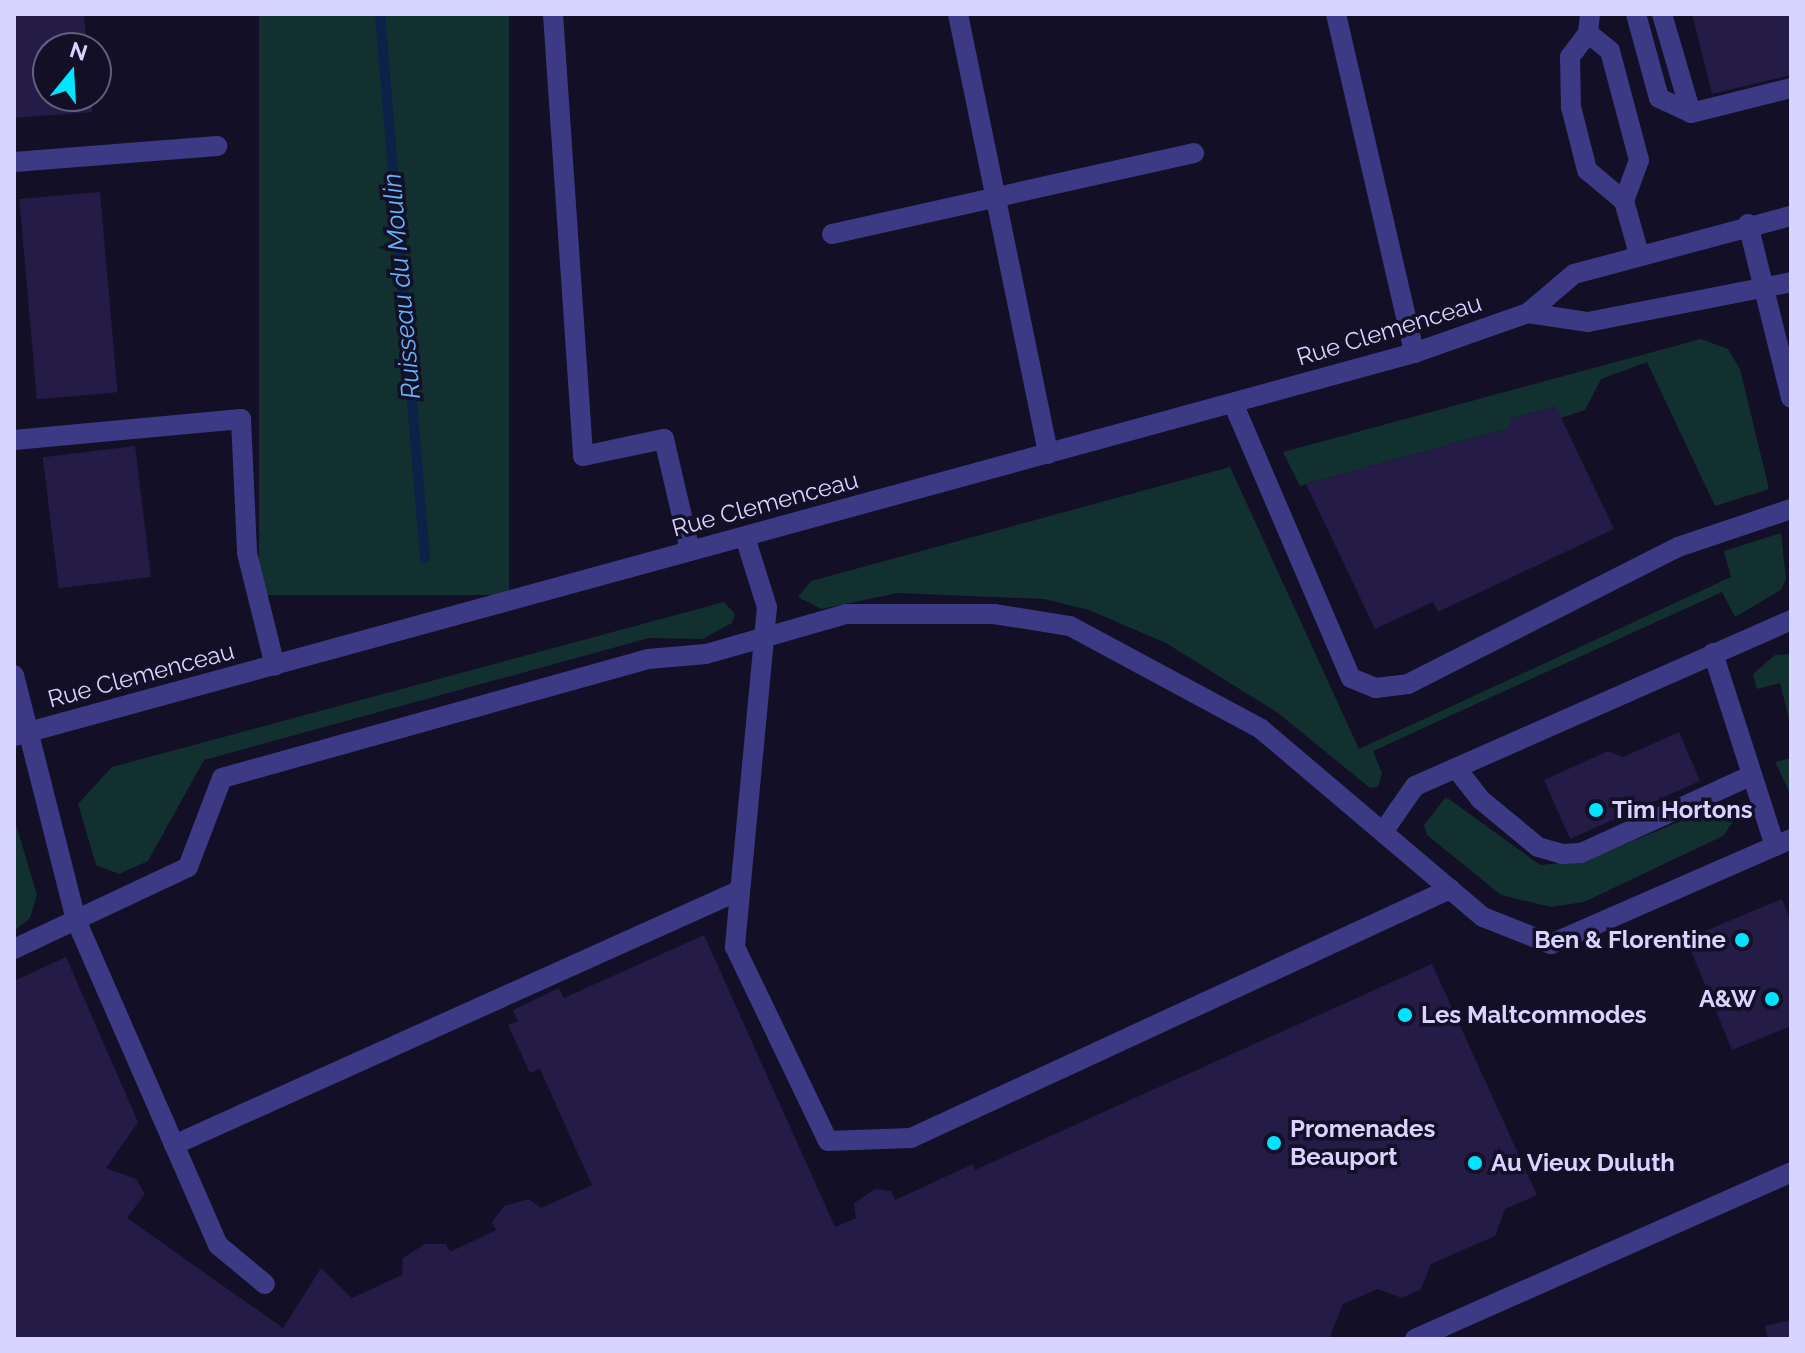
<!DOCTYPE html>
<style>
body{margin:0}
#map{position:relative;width:1805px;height:1353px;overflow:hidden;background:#130f26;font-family:Raleway,sans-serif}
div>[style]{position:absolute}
.green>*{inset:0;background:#12302f;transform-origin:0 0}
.stream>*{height:10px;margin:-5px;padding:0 5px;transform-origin:5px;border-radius:5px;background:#0c2248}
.building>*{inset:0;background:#241b47;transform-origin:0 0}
.minor>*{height:20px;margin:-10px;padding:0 10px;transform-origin:10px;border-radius:10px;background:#3d3a85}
.dots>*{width:22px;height:22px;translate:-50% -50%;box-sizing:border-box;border:4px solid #130f26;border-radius:50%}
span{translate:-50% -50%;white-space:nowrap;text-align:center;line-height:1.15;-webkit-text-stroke:7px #130f26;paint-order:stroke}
.street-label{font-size:24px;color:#d9d4ff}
.poi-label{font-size:24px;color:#d9d4ff;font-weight:700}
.left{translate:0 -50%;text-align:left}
.right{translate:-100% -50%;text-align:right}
.water-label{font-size:26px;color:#62b6ff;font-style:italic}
.frame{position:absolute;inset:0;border:16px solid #d9d4ff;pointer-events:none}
.north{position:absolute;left:32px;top:32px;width:80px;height:80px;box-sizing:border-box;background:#130f26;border:2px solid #625e7d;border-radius:50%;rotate:18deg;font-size:22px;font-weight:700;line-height:32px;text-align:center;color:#d9d4ff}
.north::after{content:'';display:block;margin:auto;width:28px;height:36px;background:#00e5ff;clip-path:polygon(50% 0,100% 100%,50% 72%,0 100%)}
</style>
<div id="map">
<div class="green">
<div style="left:259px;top:14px;width:250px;height:581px"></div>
<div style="clip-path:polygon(1701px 339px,1728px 349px,1740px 369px,1769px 489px,1715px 506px,1647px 362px,1601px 379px,1585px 410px,1561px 418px,1555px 407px,1510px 419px,1510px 428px,1306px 484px,1300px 486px,1283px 452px)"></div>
<div style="clip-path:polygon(1230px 467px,1359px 749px,1731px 577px,1724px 551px,1781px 533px,1786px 579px,1781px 590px,1735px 617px,1722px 592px,1373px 751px,1382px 773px,1378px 787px,1370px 788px,1278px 713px,1166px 643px,1089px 610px,1044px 599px,898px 593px,821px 609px,798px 597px,811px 581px)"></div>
<div style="clip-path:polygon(724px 602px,735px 614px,732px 623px,702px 639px,649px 638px,204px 760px,148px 861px,119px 874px,96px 865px,78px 804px,112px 767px)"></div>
<div style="clip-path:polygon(1791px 654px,1791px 727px,1780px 683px,1757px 689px,1753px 674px,1775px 655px)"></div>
<div style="clip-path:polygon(1791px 758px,1791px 795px,1775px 762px)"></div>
<div style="clip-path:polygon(1446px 797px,1540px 865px,1585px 861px,1724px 803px,1737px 816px,1723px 836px,1584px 902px,1551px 907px,1501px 895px,1427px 835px,1424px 825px)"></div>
<div style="clip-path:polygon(14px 818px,37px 895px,30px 918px,15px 930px)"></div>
</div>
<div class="stream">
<div style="left:380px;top:14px;width:546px;rotate:85.27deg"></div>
</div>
<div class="building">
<div style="clip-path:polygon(14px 14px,84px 14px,87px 48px,48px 48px,48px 96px,91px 96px,92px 112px,14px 118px)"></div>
<div style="clip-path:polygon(1692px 14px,1791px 14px,1791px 75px,1712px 94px)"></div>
<div style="left:100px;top:192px;width:201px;height:81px;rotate:85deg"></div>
<div style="clip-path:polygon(1556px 407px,1614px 529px,1438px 612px,1433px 602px,1375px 629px,1306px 484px,1510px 428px,1509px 419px)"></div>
<div style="left:135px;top:446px;width:132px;height:93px;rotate:83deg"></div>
<div style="clip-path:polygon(1679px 732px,1700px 781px,1570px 839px,1544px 780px,1608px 751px,1623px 757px)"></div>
<div style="clip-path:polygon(1782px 899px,1791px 921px,1791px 1026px,1732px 1050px,1686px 939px)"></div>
<div style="clip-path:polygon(704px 935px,835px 1227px,856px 1218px,854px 1203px,875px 1189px,891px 1191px,895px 1200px,973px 1164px,975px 1170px,1432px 964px,1537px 1195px,1505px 1209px,1495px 1236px,1431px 1264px,1421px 1289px,1402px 1298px,1378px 1289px,1343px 1304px,1329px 1339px,14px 1339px,14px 981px,66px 957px,138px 1122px,106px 1168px,136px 1179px,145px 1194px,127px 1218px,283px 1328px,321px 1268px,352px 1298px,402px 1275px,403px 1258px,425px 1244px,446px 1244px,450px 1252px,496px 1230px,492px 1222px,504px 1206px,529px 1199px,541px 1208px,592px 1185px,540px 1069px,530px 1073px,508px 1025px,518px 1021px,513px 1010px,559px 988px,564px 998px)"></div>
<div style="clip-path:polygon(1791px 1320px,1791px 1339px,1768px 1339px,1765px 1326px)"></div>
</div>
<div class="minor">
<div style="left:553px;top:14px;width:443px;rotate:86.1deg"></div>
<div style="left:583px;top:456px;width:83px;rotate:-11.9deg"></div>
<div style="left:664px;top:439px;width:115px;rotate:76.9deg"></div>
<div style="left:958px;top:14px;width:449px;rotate:78.4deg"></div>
<div style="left:1336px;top:14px;width:348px;rotate:77deg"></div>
<div style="left:1590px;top:14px;width:19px;rotate:96deg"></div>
<div style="left:1588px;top:33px;width:30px;rotate:127deg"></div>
<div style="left:1570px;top:57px;width:50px;rotate:88.9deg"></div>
<div style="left:1571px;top:107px;width:65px;rotate:75.7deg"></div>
<div style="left:1587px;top:170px;width:48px;rotate:40deg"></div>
<div style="left:1636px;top:14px;width:87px;rotate:74.7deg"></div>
<div style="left:1659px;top:98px;width:35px;rotate:25deg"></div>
<div style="left:1662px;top:14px;width:103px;rotate:73.7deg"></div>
<div style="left:1691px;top:113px;width:103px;rotate:-14deg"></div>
<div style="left:1588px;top:33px;width:28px;rotate:39deg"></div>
<div style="left:1610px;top:51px;width:113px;rotate:75.1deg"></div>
<div style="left:1639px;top:160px;width:44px;rotate:110.1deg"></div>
<div style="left:1624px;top:201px;width:55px;rotate:74.2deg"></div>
<div style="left:14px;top:162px;width:204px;rotate:-4.5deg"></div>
<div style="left:1748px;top:224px;width:179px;rotate:76.1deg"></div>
<div style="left:832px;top:234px;width:371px;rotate:-12.6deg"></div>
<div style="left:1528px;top:313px;width:61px;rotate:8.5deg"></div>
<div style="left:1588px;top:322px;width:207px;rotate:-11.1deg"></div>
<div style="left:1233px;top:403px;width:299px;rotate:66.8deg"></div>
<div style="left:1351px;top:678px;width:27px;rotate:22deg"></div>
<div style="left:1376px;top:688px;width:32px;rotate:-7deg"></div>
<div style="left:1408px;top:684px;width:303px;rotate:-26.9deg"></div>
<div style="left:1678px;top:547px;width:119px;rotate:-18.6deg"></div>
<div style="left:14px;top:440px;width:228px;rotate:-5.3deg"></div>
<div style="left:241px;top:419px;width:134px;rotate:87.4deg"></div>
<div style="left:247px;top:553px;width:116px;rotate:76.1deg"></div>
<div style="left:745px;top:537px;width:73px;rotate:72.6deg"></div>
<div style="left:767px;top:607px;width:342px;rotate:95.4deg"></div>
<div style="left:735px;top:947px;width:215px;rotate:64.4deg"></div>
<div style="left:828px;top:1141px;width:83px;rotate:-2.1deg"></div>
<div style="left:911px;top:1138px;width:594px;rotate:-24.8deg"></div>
<div style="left:1713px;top:653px;width:203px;rotate:72.2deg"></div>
<div style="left:14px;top:675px;width:253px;rotate:75.8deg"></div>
<div style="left:76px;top:920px;width:355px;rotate:66.4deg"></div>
<div style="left:218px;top:1245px;width:61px;rotate:39.7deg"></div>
<div style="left:14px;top:736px;width:1451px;rotate:-15.3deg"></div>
<div style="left:1414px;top:353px;width:121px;rotate:-19.3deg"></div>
<div style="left:1528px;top:313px;width:60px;rotate:-40.3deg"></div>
<div style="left:1574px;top:274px;width:225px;rotate:-15deg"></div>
<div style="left:1456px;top:768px;width:39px;rotate:52deg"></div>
<div style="left:1480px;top:799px;width:75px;rotate:39.6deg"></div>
<div style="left:1538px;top:847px;width:25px;rotate:16deg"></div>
<div style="left:1562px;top:854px;width:19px;rotate:-3deg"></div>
<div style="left:1581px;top:853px;width:188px;rotate:-24.5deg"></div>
<div style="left:1383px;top:832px;width:56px;rotate:-55.2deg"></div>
<div style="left:1415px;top:786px;width:411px;rotate:-23.8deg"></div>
<div style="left:14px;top:949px;width:192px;rotate:-25.2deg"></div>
<div style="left:188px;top:867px;width:95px;rotate:-69.1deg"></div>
<div style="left:222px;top:778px;width:442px;rotate:-15.6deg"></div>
<div style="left:648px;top:659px;width:58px;rotate:-4.9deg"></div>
<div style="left:706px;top:654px;width:146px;rotate:-15.9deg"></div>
<div style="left:846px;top:614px;width:148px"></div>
<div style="left:994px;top:614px;width:77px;rotate:9deg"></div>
<div style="left:1070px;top:626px;width:217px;rotate:28.3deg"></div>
<div style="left:1261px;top:729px;width:291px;rotate:40.3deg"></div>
<div style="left:1483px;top:917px;width:73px;rotate:21.7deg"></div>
<div style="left:1551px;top:944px;width:262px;rotate:-23.6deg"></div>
<div style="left:174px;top:1145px;width:616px;rotate:-24.24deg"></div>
<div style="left:1415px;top:1339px;width:411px;rotate:-23.9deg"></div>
</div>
<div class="dots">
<div style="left:1596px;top:810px;background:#00e5ff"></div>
<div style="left:1742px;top:940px;background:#00e5ff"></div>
<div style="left:1772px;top:999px;background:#00e5ff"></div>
<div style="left:1405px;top:1015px;background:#00e5ff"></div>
<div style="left:1274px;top:1143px;background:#00e5ff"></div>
<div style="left:1475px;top:1163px;background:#00e5ff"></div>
</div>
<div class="street-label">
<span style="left:1389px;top:330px;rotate:-17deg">Rue Clemenceau</span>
<span style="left:765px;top:504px;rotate:-15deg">Rue Clemenceau</span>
<span style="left:141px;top:675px;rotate:-15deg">Rue Clemenceau</span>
</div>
<div class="poi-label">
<span class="left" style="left:1612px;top:810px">Tim Hortons</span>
<span class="right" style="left:1726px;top:940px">Ben &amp; Florentine</span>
<span class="right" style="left:1756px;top:999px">A&amp;W</span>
<span class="left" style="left:1421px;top:1015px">Les Maltcommodes</span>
<span class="left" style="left:1290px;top:1143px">Promenades<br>Beauport</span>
<span class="left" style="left:1491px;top:1163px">Au Vieux Duluth</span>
</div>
<div class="water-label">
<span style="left:402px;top:286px;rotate:-95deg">Ruisseau du Moulin</span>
</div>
<div class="frame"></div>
<div class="north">N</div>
</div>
